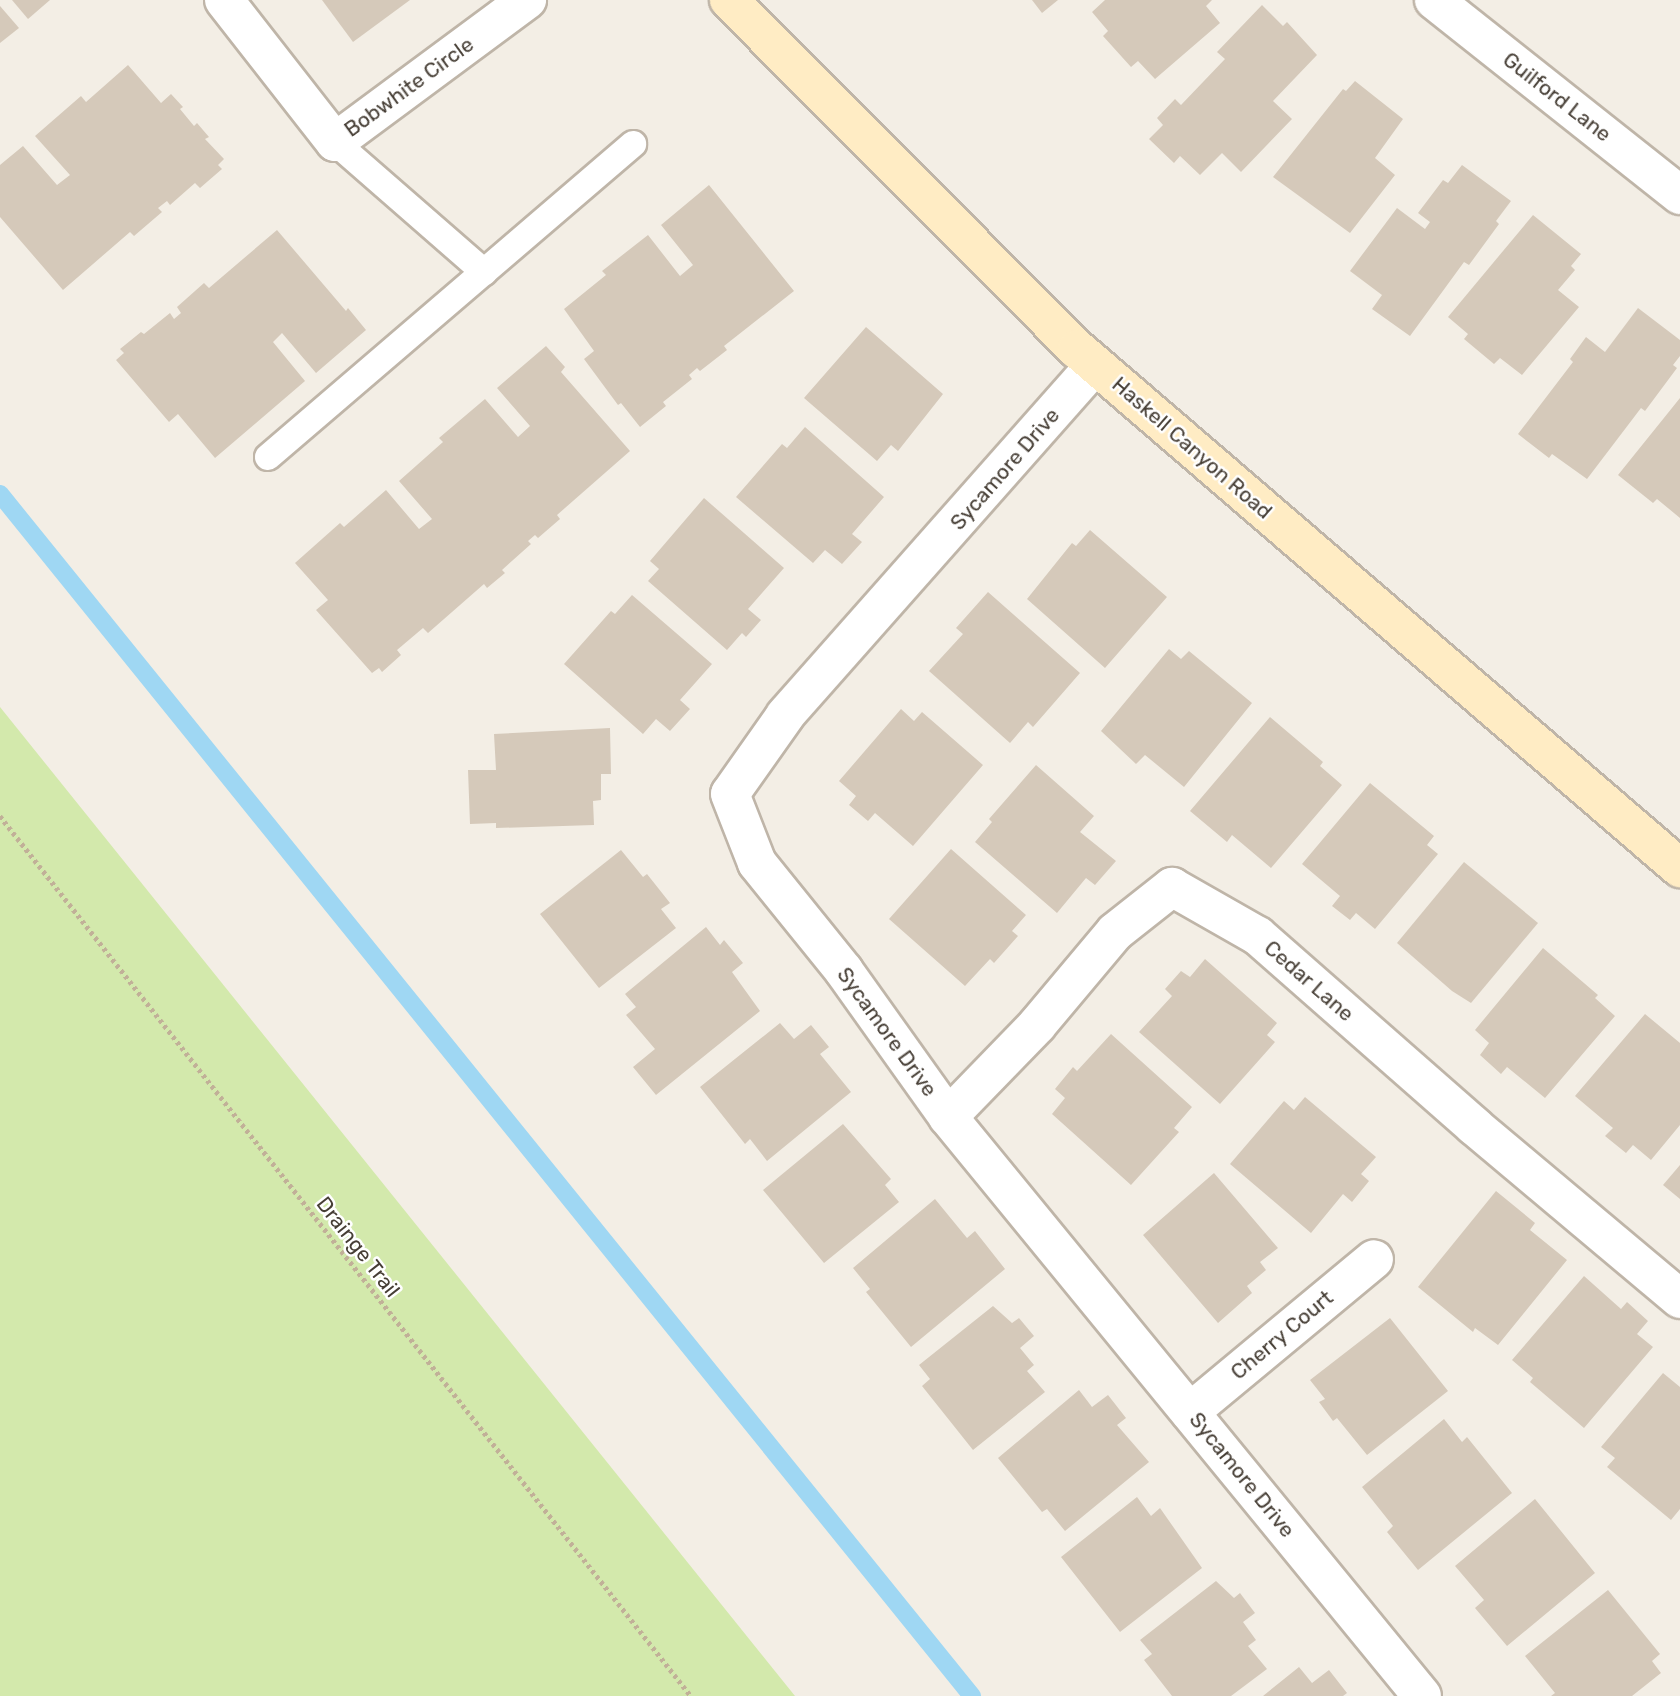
<!DOCTYPE html>
<style>
body{margin:0}
#map{position:relative;width:1680px;height:1696px;overflow:hidden;background:#f3eee5;font-family:Rubik,sans-serif}
div>[style]{position:absolute}
.green>*{inset:0;background:#d3e9ac}
.stream>*{height:18px;margin:-9px;padding:0 9px;transform-origin:9px;border-radius:9px;background:#9fd7f3}
.building>*{inset:0;background:#d5c9ba}
.path>*{height:4.5px;margin-top:-2.25px;transform-origin:0;background:repeating-linear-gradient(90deg,#c1b098 0 3.5px,transparent 0 7px)}
.roads{filter:drop-shadow(2px 0 #bfb5a8) drop-shadow(-2px 0 #bfb5a8) drop-shadow(0 2px #bfb5a8) drop-shadow(0 -2px #bfb5a8)}
.service>*{height:26px;margin:-13px;padding:0 13px;transform-origin:13px;border-radius:13px;background:#fff}
.minor>*{height:38px;margin:-19px;padding:0 19px;transform-origin:19px;border-radius:19px;background:#fff}
.secondary>*{height:38px;margin:-19px;padding:0 19px;transform-origin:19px;border-radius:19px;background:#ffecc4}
span{translate:-50% -50%;white-space:nowrap;text-align:center;line-height:1.15;-webkit-text-stroke:5px #fff;paint-order:stroke}
.street-label{font-size:21px;color:#463e35}
</style>
<div id="map">
<div class="green">
<div style="clip-path:polygon(0 707px,795px 1696px,0 1696px)"></div>
</div>
<div class="stream">
<div style="left:0;top:494px;width:1546px;rotate:51.04deg"></div>
</div>
<div class="building">
<div style="clip-path:polygon(12px 0,50px 0,28px 19px)"></div>
<div style="clip-path:polygon(322px 0,410px 0,353px 42px)"></div>
<div style="clip-path:polygon(1032px 0,1058px 0,1042px 13px)"></div>
<div style="clip-path:polygon(1105px 0,1212px 0,1206px 6px,1220px 23px,1155px 79px,1138px 61px,1131px 67px,1103px 36px,1108px 31px,1092px 12px)"></div>
<div style="clip-path:polygon(1262px 5px,1283px 26px,1287px 22px,1317px 55px,1273px 101px,1292px 119px,1241px 172px,1222px 153px,1200px 175px,1180px 156px,1174px 163px,1149px 139px,1163px 125px,1157px 118px,1175px 99px,1181px 105px,1225px 59px,1217px 52px)"></div>
<div style="clip-path:polygon(0 6px,19px 28px,0 43px)"></div>
<div style="clip-path:polygon(128px 65px,161px 103px,171px 94px,183px 107px,180px 109px,194px 126px,197px 123px,209px 137px,205px 139px,224px 159px,218px 165px,222px 169px,200px 188px,195px 183px,170px 205px,167px 201px,158px 208px,162px 212px,134px 236px,130px 232px,63px 290px,0 217px,0 165px,23px 146px,57px 185px,70px 175px,35px 136px,81px 96px,86px 102px)"></div>
<div style="clip-path:polygon(1355px 81px,1403px 119px,1375px 158px,1395px 175px,1350px 233px,1273px 177px,1343px 89px,1346px 91px)"></div>
<div style="clip-path:polygon(1462px 165px,1511px 201px,1496px 221px,1499px 224px,1469px 265px,1464px 262px,1410px 336px,1372px 309px,1382px 295px,1350px 271px,1397px 208px,1425px 229px,1430px 222px,1418px 213px,1443px 180px,1448px 183px)"></div>
<div style="clip-path:polygon(709px 185px,794px 291px,724px 346px,727px 350px,700px 371px,697px 368px,689px 375px,692px 379px,663px 402px,666px 406px,640px 427px,621px 403px,618px 405px,584px 359px,594px 351px,564px 309px,606px 275px,602px 271px,648px 235px,680px 276px,693px 265px,661px 225px)"></div>
<div style="clip-path:polygon(1533px 215px,1581px 254px,1571px 266px,1575px 270px,1558px 290px,1579px 307px,1522px 375px,1500px 358px,1494px 364px,1464px 339px,1468px 334px,1448px 317px)"></div>
<div style="clip-path:polygon(277px 230px,346px 311px,348px 308px,366px 330px,316px 373px,282px 333px,273px 342px,305px 381px,215px 458px,178px 414px,169px 422px,116px 360px,124px 353px,120px 349px,141px 332px,144px 334px,170px 313px,174px 319px,181px 313px,177px 307px,204px 283px,209px 288px)"></div>
<div style="clip-path:polygon(1638px 308px,1680px 340px,1680px 356px,1673px 365px,1677px 368px,1645px 411px,1641px 408px,1587px 479px,1552px 454px,1549px 458px,1518px 434px,1573px 362px,1570px 359px,1586px 337px,1605px 352px)"></div>
<div style="clip-path:polygon(866px 327px,943px 394px,898px 451px,891px 445px,877px 461px,804px 398px)"></div>
<div style="clip-path:polygon(546px 346px,565px 367px,561px 372px,630px 451px,557px 515px,560px 519px,538px 538px,535px 535px,528px 541px,531px 544px,502px 570px,505px 573px,487px 588px,484px 584px,428px 633px,423px 628px,397px 650px,401px 655px,382px 672px,379px 668px,372px 673px,316px 610px,328px 600px,295px 563px,340px 523px,344px 527px,386px 490px,419px 529px,432px 519px,399px 481px,443px 442px,439px 438px,485px 399px,518px 437px,530px 426px,497px 388px)"></div>
<div style="clip-path:polygon(1680px 398px,1680px 518px,1657px 499px,1653px 503px,1618px 475px)"></div>
<div style="clip-path:polygon(805px 427px,884px 497px,852px 534px,862px 542px,842px 564px,825px 550px,813px 563px,736px 497px,782px 444px,787px 448px)"></div>
<div style="clip-path:polygon(704px 498px,784px 568px,748px 609px,761px 620px,746px 637px,742px 633px,727px 650px,648px 581px,659px 569px,650px 561px)"></div>
<div style="clip-path:polygon(1090px 530px,1167px 597px,1105px 668px,1027px 599px,1072px 543px,1076px 546px)"></div>
<div style="clip-path:polygon(988px 592px,1080px 673px,1033px 727px,1028px 722px,1010px 743px,929px 671px,963px 634px,956px 628px)"></div>
<div style="clip-path:polygon(632px 595px,712px 664px,680px 700px,690px 709px,670px 731px,656px 719px,643px 734px,564px 664px,611px 611px,615px 614px)"></div>
<div style="clip-path:polygon(1169px 649px,1181px 659px,1189px 651px,1252px 703px,1184px 787px,1145px 755px,1136px 764px,1101px 731px)"></div>
<div style="clip-path:polygon(901px 709px,914px 721px,922px 712px,983px 765px,913px 846px,875px 813px,868px 821px,849px 805px,856px 796px,839px 781px)"></div>
<div style="clip-path:polygon(1270px 717px,1323px 762px,1320px 766px,1342px 785px,1271px 868px,1232px 835px,1227px 842px,1190px 811px)"></div>
<div style="clip-path:polygon(610px 728px,611px 774px,601px 774px,601px 800px,593px 801px,594px 825px,496px 828px,496px 823px,470px 824px,468px 770px,496px 770px,494px 734px)"></div>
<div style="clip-path:polygon(1036px 765px,1094px 816px,1080px 832px,1116px 861px,1095px 885px,1086px 878px,1057px 913px,975px 842px,992px 822px,989px 819px)"></div>
<div style="clip-path:polygon(1370px 783px,1434px 836px,1427px 845px,1438px 854px,1375px 929px,1356px 913px,1350px 920px,1332px 906px,1340px 896px,1302px 864px)"></div>
<div style="clip-path:polygon(951px 849px,1026px 915px,1012px 931px,1018px 936px,994px 963px,990px 959px,965px 986px,889px 919px)"></div>
<div style="clip-path:polygon(621px 850px,643px 877px,647px 874px,670px 903px,661px 909px,676px 928px,599px 988px,540px 914px)"></div>
<div style="clip-path:polygon(1464px 862px,1538px 923px,1471px 1003px,1452px 991px,1397px 943px)"></div>
<div style="clip-path:polygon(706px 927px,720px 945px,724px 940px,743px 963px,732px 972px,760px 1011px,656px 1095px,633px 1067px,655px 1049px,626px 1015px,636px 1007px,625px 994px)"></div>
<div style="clip-path:polygon(1543px 948px,1598px 995px,1595px 998px,1615px 1016px,1545px 1098px,1507px 1067px,1501px 1074px,1480px 1055px,1489px 1043px,1475px 1030px)"></div>
<div style="clip-path:polygon(1205px 959px,1277px 1023px,1267px 1035px,1275px 1042px,1220px 1104px,1139px 1032px,1172px 996px,1165px 989px,1181px 971px,1190px 977px)"></div>
<div style="clip-path:polygon(1645px 1014px,1680px 1043px,1680px 1125px,1651px 1160px,1633px 1145px,1626px 1153px,1605px 1136px,1613px 1128px,1575px 1096px)"></div>
<div style="clip-path:polygon(780px 1023px,794px 1039px,811px 1025px,829px 1047px,820px 1054px,851px 1092px,767px 1161px,750px 1139px,745px 1144px,700px 1087px)"></div>
<div style="clip-path:polygon(1111px 1034px,1192px 1107px,1174px 1128px,1179px 1132px,1131px 1185px,1052px 1114px,1065px 1098px,1055px 1089px,1073px 1067px,1077px 1071px)"></div>
<div style="clip-path:polygon(1305px 1097px,1376px 1157px,1361px 1174px,1369px 1181px,1352px 1202px,1343px 1194px,1311px 1233px,1230px 1164px,1284px 1101px,1294px 1110px)"></div>
<div style="clip-path:polygon(843px 1124px,891px 1179px,885px 1185px,899px 1202px,824px 1263px,763px 1190px)"></div>
<div style="clip-path:polygon(1680px 1165px,1680px 1199px,1663px 1185px)"></div>
<div style="clip-path:polygon(1214px 1173px,1278px 1248px,1260px 1262px,1266px 1270px,1247px 1286px,1252px 1293px,1218px 1323px,1143px 1235px)"></div>
<div style="clip-path:polygon(1496px 1191px,1535px 1223px,1530px 1230px,1567px 1260px,1498px 1345px,1475px 1328px,1473px 1332px,1418px 1287px)"></div>
<div style="clip-path:polygon(935px 1199px,967px 1238px,975px 1231px,1005px 1269px,911px 1347px,866px 1292px,870px 1289px,853px 1268px)"></div>
<div style="clip-path:polygon(1584px 1276px,1621px 1309px,1627px 1302px,1648px 1321px,1637px 1334px,1653px 1347px,1584px 1428px,1530px 1382px,1533px 1378px,1512px 1360px)"></div>
<div style="clip-path:polygon(993px 1306px,1012px 1323px,1019px 1318px,1034px 1336px,1020px 1348px,1034px 1365px,1027px 1371px,1045px 1392px,973px 1450px,922px 1386px,930px 1379px,919px 1365px)"></div>
<div style="clip-path:polygon(1390px 1318px,1448px 1391px,1367px 1455px,1337px 1418px,1333px 1421px,1319px 1402px,1325px 1399px,1310px 1380px)"></div>
<div style="clip-path:polygon(1663px 1373px,1680px 1387px,1680px 1509px,1671px 1520px,1607px 1467px,1615px 1458px,1601px 1447px)"></div>
<div style="clip-path:polygon(1079px 1390px,1092px 1407px,1108px 1395px,1126px 1418px,1117px 1425px,1149px 1462px,1065px 1531px,1047px 1509px,1042px 1512px,998px 1458px)"></div>
<div style="clip-path:polygon(1444px 1419px,1462px 1442px,1467px 1437px,1512px 1493px,1418px 1570px,1387px 1532px,1393px 1526px,1362px 1487px)"></div>
<div style="clip-path:polygon(1137px 1497px,1151px 1516px,1160px 1508px,1202px 1568px,1120px 1632px,1061px 1557px)"></div>
<div style="clip-path:polygon(1535px 1499px,1595px 1573px,1507px 1646px,1475px 1608px,1484px 1600px,1455px 1566px)"></div>
<div style="clip-path:polygon(1216px 1581px,1234px 1598px,1240px 1593px,1255px 1613px,1243px 1622px,1256px 1640px,1248px 1646px,1267px 1669px,1231px 1696px,1172px 1696px,1144px 1660px,1152px 1654px,1140px 1640px)"></div>
<div style="clip-path:polygon(1608px 1590px,1660px 1654px,1652px 1661px,1661px 1673px,1632px 1696px,1551px 1696px,1555px 1693px,1525px 1656px)"></div>
<div style="clip-path:polygon(1299px 1667px,1312px 1683px,1329px 1670px,1347px 1693px,1343px 1696px,1263px 1696px)"></div>
</div>
<div class="path">
<div style="left:0;top:816px;width:1119px;rotate:51.86deg"></div>
</div>
<div class="roads">
<div class="service">
<div style="left:335px;top:142px;width:198px;rotate:41.1deg"></div>
<div style="left:268px;top:457px;width:481px;rotate:-40.6deg"></div>
</div>
<div class="minor">
<div style="left:224px;top:0;width:180px;rotate:52deg"></div>
<div style="left:335px;top:142px;width:239px;rotate:-36.5deg"></div>
<div style="left:1434px;top:0;width:314px;rotate:38.4deg"></div>
<div style="left:1095px;top:365px;width:468px;rotate:131.5deg"></div>
<div style="left:785px;top:716px;width:95px;rotate:125.2deg"></div>
<div style="left:730px;top:794px;width:74px;rotate:68.6deg"></div>
<div style="left:757px;top:863px;width:139px;rotate:51.1deg"></div>
<div style="left:844px;top:971px;width:179px;rotate:54.5deg"></div>
<div style="left:948px;top:1117px;width:748px;rotate:50.69deg"></div>
<div style="left:948px;top:1117px;width:128px;rotate:-45.9deg"></div>
<div style="left:1037px;top:1025px;width:121px;rotate:-50deg"></div>
<div style="left:1115px;top:932px;width:73px;rotate:-38.3deg"></div>
<div style="left:1172px;top:887px;width:99px;rotate:29.7deg"></div>
<div style="left:1258px;top:936px;width:288px;rotate:41.3deg"></div>
<div style="left:1474px;top:1126px;width:269px;rotate:40deg"></div>
<div style="left:1190px;top:1412px;width:239px;rotate:-39.7deg"></div>
</div>
<div class="secondary">
<div style="left:729px;top:0;width:493px;rotate:45.1deg"></div>
<div style="left:1077px;top:349px;width:796px;rotate:40.72deg"></div>
</div>
</div>
<div class="street-label">
<span style="left:409px;top:87px;rotate:-36deg">Bobwhite Circle</span>
<span style="left:1557px;top:97px;rotate:38deg">Guilford Lane</span>
<span style="left:1192px;top:448px;rotate:41deg">Haskell Canyon Road</span>
<span style="left:1005px;top:469px;rotate:-49deg">Sycamore Drive</span>
<span style="left:1309px;top:981px;rotate:41deg">Cedar Lane</span>
<span style="left:887px;top:1032px;rotate:54deg">Sycamore Drive</span>
<span style="left:358px;top:1247px;rotate:52deg">Drainge Trail</span>
<span style="left:1282px;top:1335px;rotate:-40deg">Cherry Court</span>
<span style="left:1242px;top:1475px;rotate:51deg">Sycamore Drive</span>
</div>
</div>
